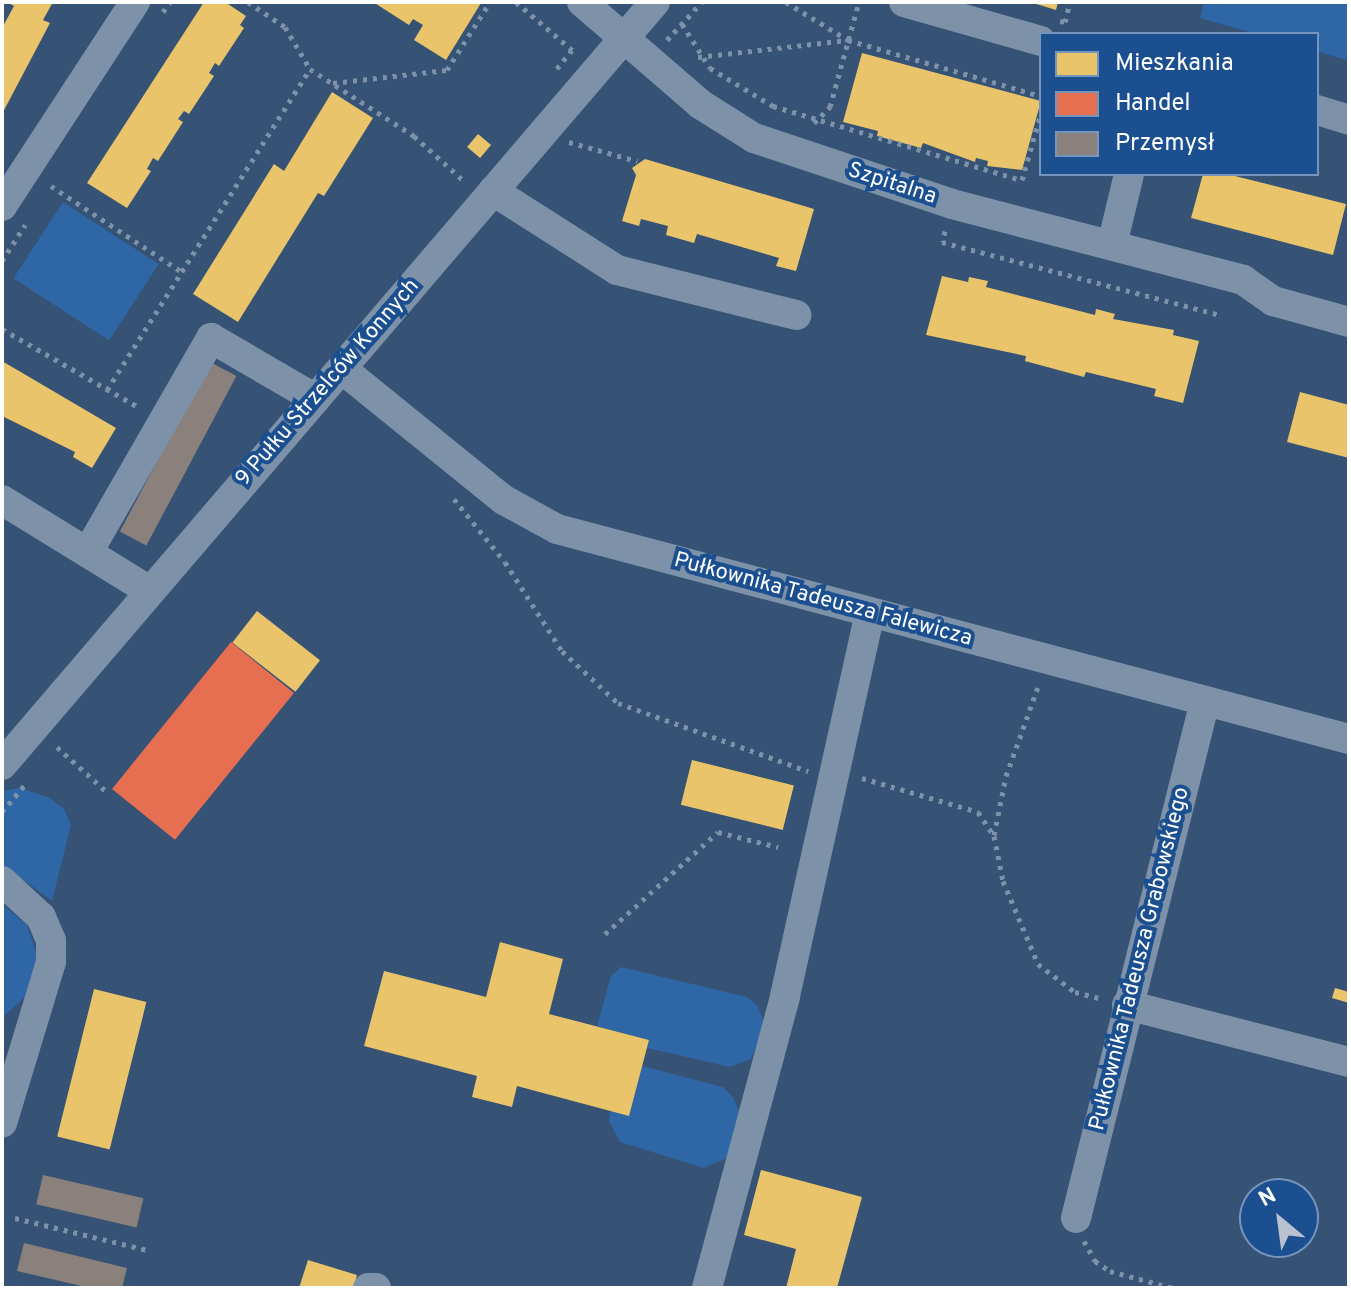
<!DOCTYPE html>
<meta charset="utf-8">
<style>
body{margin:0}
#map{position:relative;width:1351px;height:1290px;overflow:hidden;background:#365274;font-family:Overpass,sans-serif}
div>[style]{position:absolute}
.green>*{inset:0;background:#2f66a5;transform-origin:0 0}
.homes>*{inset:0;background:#e9c46a;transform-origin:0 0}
.shops>*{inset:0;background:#e76f51;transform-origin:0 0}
.industry>*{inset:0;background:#8a817c;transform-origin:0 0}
.path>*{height:5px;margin-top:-2.5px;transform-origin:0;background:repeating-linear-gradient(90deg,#7d92a8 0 4px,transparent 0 10px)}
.minor>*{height:30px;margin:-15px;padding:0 15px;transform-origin:15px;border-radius:15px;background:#7d92a8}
span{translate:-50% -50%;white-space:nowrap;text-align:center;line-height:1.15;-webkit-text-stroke:8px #1b4f8f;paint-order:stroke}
.street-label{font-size:22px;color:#fff}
.frame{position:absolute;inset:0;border:4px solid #fff;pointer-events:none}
.legend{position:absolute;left:1039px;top:32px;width:280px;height:144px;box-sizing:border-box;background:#1b4f8f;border:2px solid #7695bc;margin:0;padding:10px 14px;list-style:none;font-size:24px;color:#fff}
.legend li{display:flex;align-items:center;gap:16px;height:40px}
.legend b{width:40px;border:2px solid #7695bc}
.north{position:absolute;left:1239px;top:1178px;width:80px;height:80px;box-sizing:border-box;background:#1b4f8f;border:2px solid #7695bc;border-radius:50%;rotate:331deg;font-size:22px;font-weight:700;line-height:32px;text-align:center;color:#fff}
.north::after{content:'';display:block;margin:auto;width:28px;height:36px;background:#b9c2ce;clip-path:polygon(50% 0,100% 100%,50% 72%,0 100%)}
</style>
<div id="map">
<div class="green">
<div style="clip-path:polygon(1204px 2px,1349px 2px,1349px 61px,1317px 51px,1317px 34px,1256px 34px,1200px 18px)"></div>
<div style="left:63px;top:202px;width:114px;height:91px;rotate:33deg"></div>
<div style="clip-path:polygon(20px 788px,50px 798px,64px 809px,71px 825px,52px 901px,2px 864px,2px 791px)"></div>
<div style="clip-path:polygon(2px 904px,27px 925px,38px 958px,27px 995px,2px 1018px)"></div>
<div style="clip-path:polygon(621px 967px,747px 997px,757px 1005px,765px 1023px,751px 1059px,730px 1067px,647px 1048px,649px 1040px,597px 1026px,611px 976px)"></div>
<div style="clip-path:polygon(642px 1066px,723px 1087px,733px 1097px,740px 1113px,727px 1158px,704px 1168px,620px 1142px,609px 1121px,610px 1111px,629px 1115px)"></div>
</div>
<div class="homes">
<div style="clip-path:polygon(7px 2px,53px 2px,43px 20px,50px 23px,2px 114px,2px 28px,14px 6px)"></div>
<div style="clip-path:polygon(204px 2px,225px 2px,246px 16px,240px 25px,244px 28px,219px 66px,215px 63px,209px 73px,214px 76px,189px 114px,184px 111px,178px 119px,183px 122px,158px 161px,153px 158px,147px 169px,151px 171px,127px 208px,87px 183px)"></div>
<div style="clip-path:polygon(373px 2px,479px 2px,481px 3px,446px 60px,414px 40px,423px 25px,413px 19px,409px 25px)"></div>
<div style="clip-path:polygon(1030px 2px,1058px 2px,1056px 10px)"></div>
<div style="clip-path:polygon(862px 53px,1041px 101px,1022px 170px,987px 166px,988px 161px,976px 158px,975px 162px,923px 143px,921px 148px,877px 136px,878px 131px,843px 122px)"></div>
<div style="clip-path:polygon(332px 92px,373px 118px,324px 196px,318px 193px,238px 322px,193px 294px,274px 164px,284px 171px)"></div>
<div style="left:478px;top:134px;width:17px;height:17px;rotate:40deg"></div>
<div style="clip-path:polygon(645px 159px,814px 209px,796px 271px,776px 266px,779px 258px,769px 255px,697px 234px,694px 243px,666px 235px,668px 226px,641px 219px,639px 226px,622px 221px,636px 175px,632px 168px)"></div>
<div style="clip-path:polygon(1203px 174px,1227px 174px,1346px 204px,1333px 255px,1191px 218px)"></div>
<div style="clip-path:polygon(942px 276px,968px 282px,969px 277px,988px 281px,986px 287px,1095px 315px,1096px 309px,1115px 314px,1113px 319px,1174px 330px,1173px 335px,1199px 341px,1183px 403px,1154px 396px,1156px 389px,1086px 372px,1084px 377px,1025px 361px,1026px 356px,926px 335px)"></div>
<div style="clip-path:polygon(2px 361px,116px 428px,92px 468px,73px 457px,75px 452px,4px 417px)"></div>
<div style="clip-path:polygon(1300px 392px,1349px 405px,1349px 458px,1287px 442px)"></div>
<div style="left:257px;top:611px;width:80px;height:40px;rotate:38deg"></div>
<div style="left:692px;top:760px;width:105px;height:46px;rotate:14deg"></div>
<div style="clip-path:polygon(500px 942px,563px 959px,549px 1014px,649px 1040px,629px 1116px,517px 1086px,512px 1107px,472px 1097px,477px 1076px,364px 1046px,384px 971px,486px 997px)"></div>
<div style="clip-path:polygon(1335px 988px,1349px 992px,1349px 1003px,1332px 998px)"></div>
<div style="left:94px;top:989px;width:54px;height:152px;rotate:14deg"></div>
<div style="clip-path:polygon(761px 1170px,862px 1197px,837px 1288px,786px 1288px,796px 1249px,744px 1235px)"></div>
<div style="clip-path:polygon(308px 1260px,357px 1275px,354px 1288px,299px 1288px)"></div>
</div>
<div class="shops">
<div style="left:231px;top:642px;width:81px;height:189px;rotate:39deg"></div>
</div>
<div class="industry">
<div style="left:210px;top:362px;width:30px;height:192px;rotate:28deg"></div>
<div style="left:43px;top:1175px;width:103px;height:30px;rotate:13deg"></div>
<div style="clip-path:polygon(24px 1243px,127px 1268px,122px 1288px,90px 1288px,17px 1271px)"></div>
</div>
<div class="path">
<div style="left:248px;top:2px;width:45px;rotate:34deg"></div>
<div style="left:285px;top:27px;width:49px;rotate:59.2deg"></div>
<div style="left:310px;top:69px;width:124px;rotate:32.8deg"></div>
<div style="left:414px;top:136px;width:69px;rotate:42deg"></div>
<div style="left:516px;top:2px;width:74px;rotate:40.6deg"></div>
<div style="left:572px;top:50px;width:27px;rotate:129deg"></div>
<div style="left:786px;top:2px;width:73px;rotate:31.5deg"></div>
<div style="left:848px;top:40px;width:201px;rotate:16.2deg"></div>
<div style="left:163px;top:12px;width:12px;rotate:-55deg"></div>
<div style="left:1060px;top:21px;width:5px;rotate:11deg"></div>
<div style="left:1065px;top:22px;width:21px;rotate:-76deg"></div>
<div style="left:682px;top:24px;width:52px;rotate:57.5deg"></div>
<div style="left:710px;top:68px;width:74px;rotate:31.1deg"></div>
<div style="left:773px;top:106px;width:260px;rotate:16.6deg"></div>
<div style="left:1022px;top:180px;width:70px;rotate:-74.2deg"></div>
<div style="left:667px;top:40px;width:52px;rotate:-47.4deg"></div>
<div style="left:698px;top:57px;width:150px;rotate:-6.5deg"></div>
<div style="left:333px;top:83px;width:115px;rotate:-6.5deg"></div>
<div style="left:447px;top:70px;width:80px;rotate:-57.7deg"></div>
<div style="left:814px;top:123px;width:23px;rotate:-45deg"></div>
<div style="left:830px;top:107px;width:109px;rotate:-74.6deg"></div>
<div style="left:569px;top:142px;width:71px;rotate:15.6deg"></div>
<div style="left:51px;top:186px;width:157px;rotate:33.3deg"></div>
<div style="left:945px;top:231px;width:11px;rotate:105deg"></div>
<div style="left:942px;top:242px;width:287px;rotate:14.7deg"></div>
<div style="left:2px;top:261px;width:43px;rotate:-57.4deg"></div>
<div style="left:2px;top:329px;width:159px;rotate:29.8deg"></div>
<div style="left:107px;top:390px;width:380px;rotate:-57.7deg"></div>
<div style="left:454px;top:499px;width:81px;rotate:51deg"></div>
<div style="left:505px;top:562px;width:106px;rotate:57.4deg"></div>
<div style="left:562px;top:651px;width:76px;rotate:42.9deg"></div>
<div style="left:618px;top:703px;width:202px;rotate:19.7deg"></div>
<div style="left:57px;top:747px;width:67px;rotate:42deg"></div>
<div style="left:862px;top:778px;width:121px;rotate:16.3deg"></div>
<div style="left:978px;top:812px;width:29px;rotate:56deg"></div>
<div style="left:994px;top:836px;width:46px;rotate:78.7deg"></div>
<div style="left:1003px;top:881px;width:90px;rotate:67.1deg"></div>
<div style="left:1038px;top:964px;width:46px;rotate:37.1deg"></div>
<div style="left:1075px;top:992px;width:29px;rotate:14deg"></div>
<div style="left:2px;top:812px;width:35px;rotate:-50deg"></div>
<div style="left:994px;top:835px;width:60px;rotate:-78.5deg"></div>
<div style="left:1006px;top:776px;width:98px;rotate:-70.3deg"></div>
<div style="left:605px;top:934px;width:152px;rotate:-42.1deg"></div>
<div style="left:718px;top:832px;width:62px;rotate:14deg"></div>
<div style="left:15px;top:1218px;width:136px;rotate:13.6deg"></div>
<div style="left:1084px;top:1241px;width:23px;rotate:61deg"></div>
<div style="left:1095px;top:1261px;width:18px;rotate:34deg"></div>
<div style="left:1110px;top:1271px;width:65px;rotate:15.1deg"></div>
</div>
<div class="minor">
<div style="left:582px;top:2px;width:156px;rotate:40.8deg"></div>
<div style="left:700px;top:104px;width:64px;rotate:32.2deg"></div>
<div style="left:754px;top:138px;width:209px;rotate:18.4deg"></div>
<div style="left:952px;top:204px;width:301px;rotate:14.6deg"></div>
<div style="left:1243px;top:280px;width:37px;rotate:35deg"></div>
<div style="left:1273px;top:301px;width:79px;rotate:15.4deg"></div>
<div style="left:904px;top:2px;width:142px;rotate:15.9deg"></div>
<div style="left:1317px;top:110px;width:34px;rotate:17deg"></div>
<div style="left:493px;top:191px;width:147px;rotate:32.5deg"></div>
<div style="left:617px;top:270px;width:185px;rotate:14.1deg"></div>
<div style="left:2px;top:206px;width:244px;rotate:-56.9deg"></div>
<div style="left:1112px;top:245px;width:73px;rotate:-76.5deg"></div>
<div style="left:342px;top:369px;width:208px;rotate:39deg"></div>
<div style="left:504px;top:500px;width:60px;rotate:28.7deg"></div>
<div style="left:557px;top:529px;width:819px;rotate:14.85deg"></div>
<div style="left:2px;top:500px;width:174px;rotate:31.6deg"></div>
<div style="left:88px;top:552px;width:247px;rotate:-60.1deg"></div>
<div style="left:211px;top:338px;width:121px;rotate:30.2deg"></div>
<div style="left:2px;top:765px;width:1004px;rotate:-49.44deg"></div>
<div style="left:2px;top:881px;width:53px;rotate:42.7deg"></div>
<div style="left:41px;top:917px;width:25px;rotate:67deg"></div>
<div style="left:51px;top:940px;width:22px;rotate:90deg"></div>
<div style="left:51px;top:962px;width:168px;rotate:106.9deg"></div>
<div style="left:1127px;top:1005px;width:229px;rotate:14.4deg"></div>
<div style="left:1076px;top:1218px;width:533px;rotate:-75.99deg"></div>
<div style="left:368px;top:1288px;width:8px"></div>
<div style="left:707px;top:1288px;width:302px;rotate:-75deg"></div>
<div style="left:785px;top:996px;width:391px;rotate:-77.5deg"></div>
</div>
<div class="street-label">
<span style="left:892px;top:184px;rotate:18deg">Szpitalna</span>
<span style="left:328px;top:383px;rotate:-49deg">9 Pułku Strzelców Konnych</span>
<span style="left:823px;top:600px;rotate:15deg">Pułkownika Tadeusza Falewicza</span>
<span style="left:1140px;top:959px;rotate:-76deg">Pułkownika Tadeusza Grabowskiego</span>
</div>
<div class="frame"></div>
<ul class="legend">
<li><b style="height:22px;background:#e9c46a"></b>Mieszkania</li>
<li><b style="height:22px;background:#e76f51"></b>Handel</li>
<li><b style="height:22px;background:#8a817c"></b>Przemysł</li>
</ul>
<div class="north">N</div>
</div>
